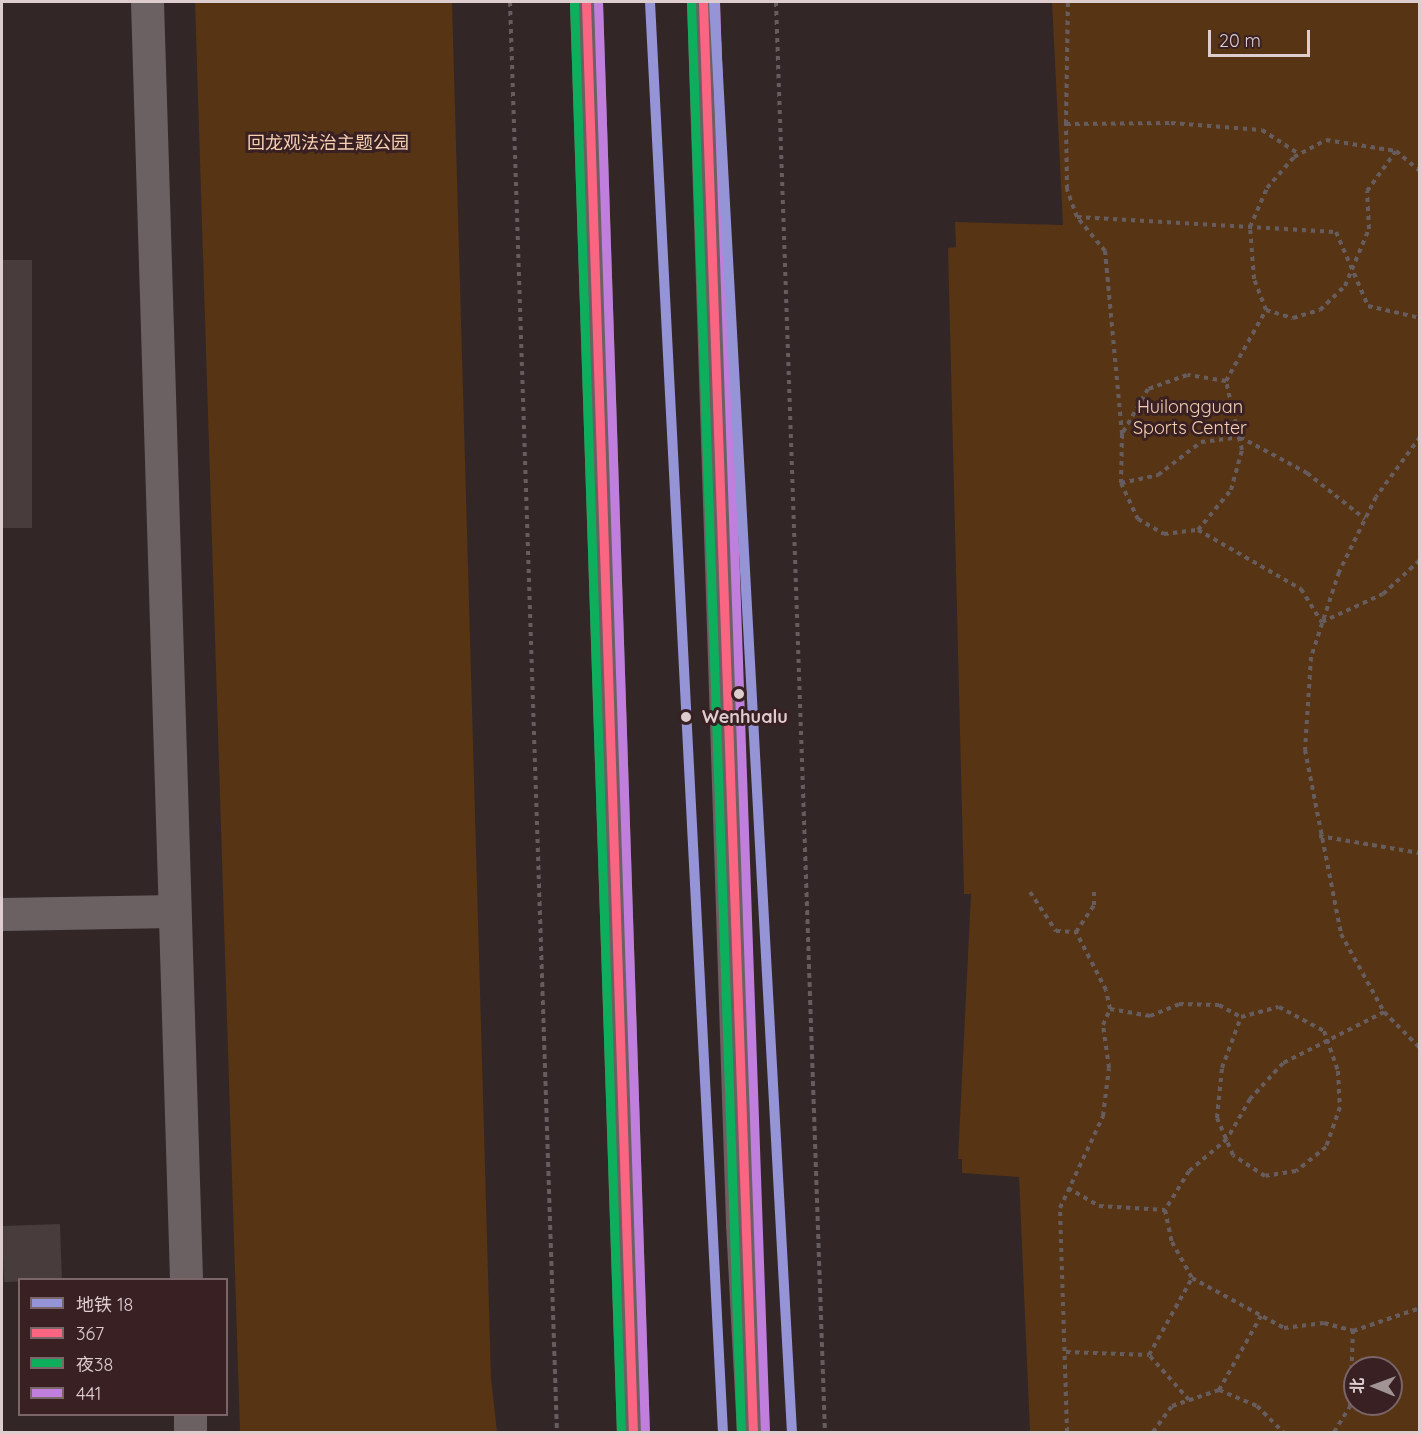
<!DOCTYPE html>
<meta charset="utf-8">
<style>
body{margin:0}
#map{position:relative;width:1421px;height:1434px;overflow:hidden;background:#322627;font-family:Quicksand,"Noto Sans SC",sans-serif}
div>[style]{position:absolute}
.green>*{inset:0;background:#563414}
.building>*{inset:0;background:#483d3c;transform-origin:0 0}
.path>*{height:4px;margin-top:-2px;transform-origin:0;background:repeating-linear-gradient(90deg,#675d5e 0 4.5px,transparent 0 9px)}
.street>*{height:33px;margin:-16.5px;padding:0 16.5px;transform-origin:16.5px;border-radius:16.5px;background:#6b6162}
.primary>*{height:33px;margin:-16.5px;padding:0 16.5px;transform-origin:16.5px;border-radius:16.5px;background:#6d5f63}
.bus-1>*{height:9px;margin:-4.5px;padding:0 4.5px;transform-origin:4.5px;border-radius:4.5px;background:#fa6682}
.bus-2>*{height:9px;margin:-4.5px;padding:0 4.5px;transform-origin:4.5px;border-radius:4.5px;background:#0daf5c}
.bus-3>*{height:9px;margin:-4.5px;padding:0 4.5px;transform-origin:4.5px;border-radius:4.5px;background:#c07fdc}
.metro-1>*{height:10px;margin:-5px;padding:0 5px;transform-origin:5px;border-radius:5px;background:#9594d7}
.dots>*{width:16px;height:16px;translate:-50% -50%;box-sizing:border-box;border:3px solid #382023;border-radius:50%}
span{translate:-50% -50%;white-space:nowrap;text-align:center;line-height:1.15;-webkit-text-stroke:6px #382023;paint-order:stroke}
.park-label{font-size:18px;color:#f7d0b2}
.stop-label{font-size:18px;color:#decdcf;font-weight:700}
.left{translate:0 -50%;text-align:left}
.frame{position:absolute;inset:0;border:3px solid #decdcf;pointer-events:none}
.legend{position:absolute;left:18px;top:1278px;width:210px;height:138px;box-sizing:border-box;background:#382023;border:2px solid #7a6568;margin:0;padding:8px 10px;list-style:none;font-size:18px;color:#decdcf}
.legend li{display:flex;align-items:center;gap:12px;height:30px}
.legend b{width:30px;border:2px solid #7a6568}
.north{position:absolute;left:1343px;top:1356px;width:60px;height:60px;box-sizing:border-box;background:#382023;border:2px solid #7a6568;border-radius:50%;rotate:271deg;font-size:16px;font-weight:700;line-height:24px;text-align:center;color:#decdcf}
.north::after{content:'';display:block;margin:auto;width:21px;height:27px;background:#a29394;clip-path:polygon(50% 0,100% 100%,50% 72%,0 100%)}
.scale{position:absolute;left:1208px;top:30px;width:102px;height:27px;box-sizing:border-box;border:3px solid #decdcf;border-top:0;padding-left:8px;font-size:18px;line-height:21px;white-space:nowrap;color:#decdcf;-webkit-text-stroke:4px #382023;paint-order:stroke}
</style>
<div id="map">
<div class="green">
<div style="clip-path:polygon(195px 2px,452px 2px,491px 1378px,497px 1432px,240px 1432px)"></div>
<div style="clip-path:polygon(evenodd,1052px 2px,1419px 2px,1419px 1432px,1030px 1432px,1019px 1177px,962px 1173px,962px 1159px,958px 1159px,971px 894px,964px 894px,948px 248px,956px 247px,955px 222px,1063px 225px,1052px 2px,1355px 1368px,1391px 1368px,1391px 1404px,1355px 1404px,1355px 1368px)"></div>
</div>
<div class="building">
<div style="left:2px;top:260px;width:30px;height:268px"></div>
<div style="left:60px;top:1224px;width:56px;height:58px;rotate:88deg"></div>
</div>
<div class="path">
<div style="left:510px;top:2px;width:1431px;rotate:88.12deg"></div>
<div style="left:776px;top:2px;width:1431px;rotate:88.04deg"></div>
<div style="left:1066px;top:124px;width:122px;rotate:-89.1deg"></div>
<div style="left:1077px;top:217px;width:259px;rotate:3.3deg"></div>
<div style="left:1336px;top:232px;width:81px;rotate:66.6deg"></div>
<div style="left:1368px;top:306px;width:53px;rotate:13deg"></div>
<div style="left:1266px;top:310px;width:28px;rotate:17deg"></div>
<div style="left:1293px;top:318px;width:28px;rotate:-17deg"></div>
<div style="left:1320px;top:310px;width:35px;rotate:-44deg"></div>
<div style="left:1345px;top:286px;width:62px;rotate:-67.2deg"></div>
<div style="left:1369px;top:229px;width:38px;rotate:-93deg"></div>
<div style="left:1367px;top:191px;width:49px;rotate:-54.1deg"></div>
<div style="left:1226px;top:381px;width:39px;rotate:-171deg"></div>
<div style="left:1187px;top:375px;width:41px;rotate:160.3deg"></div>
<div style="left:1148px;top:389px;width:52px;rotate:120deg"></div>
<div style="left:1122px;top:434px;width:49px;rotate:91.2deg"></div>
<div style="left:1121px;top:483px;width:40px;rotate:65deg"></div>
<div style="left:1138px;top:519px;width:30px;rotate:30deg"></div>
<div style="left:1164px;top:534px;width:34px;rotate:-7deg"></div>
<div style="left:1198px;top:530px;width:52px;rotate:-50.5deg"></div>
<div style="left:1231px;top:490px;width:41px;rotate:-74.6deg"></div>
<div style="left:1242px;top:450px;width:71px;rotate:-103.1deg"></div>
<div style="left:1226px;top:381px;width:81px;rotate:-60.6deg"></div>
<div style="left:1266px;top:310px;width:33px;rotate:-111deg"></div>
<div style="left:1254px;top:279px;width:52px;rotate:-94.4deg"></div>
<div style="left:1250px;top:227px;width:43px;rotate:-66.4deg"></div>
<div style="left:1267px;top:188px;width:41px;rotate:-48.9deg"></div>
<div style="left:1294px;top:157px;width:36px;rotate:-28deg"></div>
<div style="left:1326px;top:140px;width:71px;rotate:8.9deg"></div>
<div style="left:1396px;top:151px;width:31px;rotate:40deg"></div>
<div style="left:1122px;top:434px;width:184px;rotate:-95.3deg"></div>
<div style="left:1105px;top:251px;width:44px;rotate:-129.5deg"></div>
<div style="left:1077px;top:217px;width:30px;rotate:-110deg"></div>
<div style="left:1067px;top:189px;width:65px;rotate:-90.9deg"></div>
<div style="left:1066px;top:124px;width:105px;rotate:-0.5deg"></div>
<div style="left:1171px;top:123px;width:91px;rotate:4.4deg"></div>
<div style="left:1262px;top:130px;width:44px;rotate:33deg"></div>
<div style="left:1420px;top:437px;width:74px;rotate:126.3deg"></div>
<div style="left:1376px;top:497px;width:84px;rotate:116.3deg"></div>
<div style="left:1339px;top:572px;width:89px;rotate:108.2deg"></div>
<div style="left:1311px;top:657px;width:93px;rotate:93.7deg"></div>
<div style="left:1305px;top:750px;width:187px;rotate:78.9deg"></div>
<div style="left:1341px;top:934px;width:89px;rotate:61.1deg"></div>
<div style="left:1384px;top:1012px;width:51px;rotate:45deg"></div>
<div style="left:1121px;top:483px;width:38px;rotate:-12deg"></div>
<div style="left:1158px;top:475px;width:54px;rotate:-37.5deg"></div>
<div style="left:1201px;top:442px;width:39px;rotate:-7deg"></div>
<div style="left:1240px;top:437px;width:76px;rotate:28.2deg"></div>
<div style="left:1307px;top:473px;width:74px;rotate:38.4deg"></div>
<div style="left:1198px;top:530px;width:119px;rotate:29.8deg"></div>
<div style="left:1301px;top:589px;width:39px;rotate:58deg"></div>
<div style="left:1322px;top:622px;width:67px;rotate:-24.7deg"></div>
<div style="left:1383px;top:594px;width:50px;rotate:-42.6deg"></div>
<div style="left:1319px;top:836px;width:102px;rotate:9.6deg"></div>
<div style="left:1030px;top:892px;width:47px;rotate:56.3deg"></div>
<div style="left:1056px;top:931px;width:20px;rotate:3deg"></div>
<div style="left:1076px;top:932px;width:32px;rotate:-56deg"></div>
<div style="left:1094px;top:905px;width:16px;rotate:-90deg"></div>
<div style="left:1110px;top:1009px;width:41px;rotate:9.9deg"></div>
<div style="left:1150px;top:1016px;width:31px;rotate:-22deg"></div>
<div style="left:1179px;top:1004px;width:40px;rotate:1.4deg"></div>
<div style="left:1219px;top:1005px;width:25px;rotate:29deg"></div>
<div style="left:1241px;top:1017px;width:39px;rotate:-15deg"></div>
<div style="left:1279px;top:1007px;width:51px;rotate:28.1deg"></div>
<div style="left:1324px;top:1031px;width:42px;rotate:70.7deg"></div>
<div style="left:1338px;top:1071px;width:36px;rotate:87deg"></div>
<div style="left:1340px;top:1107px;width:42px;rotate:109.3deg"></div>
<div style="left:1326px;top:1147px;width:38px;rotate:141deg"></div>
<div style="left:1296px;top:1171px;width:31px;rotate:171deg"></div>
<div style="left:1265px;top:1176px;width:38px;rotate:-147deg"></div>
<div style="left:1233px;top:1155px;width:40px;rotate:-113.4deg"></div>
<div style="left:1217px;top:1118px;width:50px;rotate:-84.3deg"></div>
<div style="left:1222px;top:1068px;width:54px;rotate:-69.6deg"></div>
<div style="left:1384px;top:1012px;width:113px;rotate:153.2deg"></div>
<div style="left:1283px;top:1063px;width:49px;rotate:132.5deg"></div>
<div style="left:1250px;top:1099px;width:46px;rotate:119.9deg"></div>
<div style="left:1227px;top:1139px;width:50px;rotate:139.9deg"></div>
<div style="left:1189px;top:1171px;width:46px;rotate:121.6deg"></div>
<div style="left:1165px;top:1210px;width:33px;rotate:78deg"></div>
<div style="left:1172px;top:1242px;width:41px;rotate:60.9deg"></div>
<div style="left:1192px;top:1278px;width:105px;rotate:28.5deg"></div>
<div style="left:1284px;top:1328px;width:40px;rotate:-7.1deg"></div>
<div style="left:1324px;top:1323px;width:30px;rotate:15deg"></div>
<div style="left:1353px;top:1331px;width:71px;rotate:-18.9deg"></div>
<div style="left:1068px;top:1188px;width:36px;rotate:30deg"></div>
<div style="left:1099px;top:1206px;width:66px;rotate:3.5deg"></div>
<div style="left:1066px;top:1352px;width:83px;rotate:2.1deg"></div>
<div style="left:1219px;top:1390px;width:85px;rotate:-60.4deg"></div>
<div style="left:1189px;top:1400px;width:60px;rotate:-131.6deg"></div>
<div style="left:1149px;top:1355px;width:88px;rotate:-60.8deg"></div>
<div style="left:1067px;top:1432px;width:224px;rotate:-91.8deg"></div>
<div style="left:1060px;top:1208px;width:102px;rotate:-64.9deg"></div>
<div style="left:1103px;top:1116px;width:48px;rotate:-82.9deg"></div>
<div style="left:1109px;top:1068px;width:43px;rotate:-97.9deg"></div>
<div style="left:1103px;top:1025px;width:17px;rotate:-66deg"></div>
<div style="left:1110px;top:1009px;width:19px;rotate:-102deg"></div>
<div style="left:1106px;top:990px;width:65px;rotate:-117.3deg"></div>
<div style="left:1153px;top:1432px;width:32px;rotate:-54deg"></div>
<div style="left:1172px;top:1406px;width:50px;rotate:-18.8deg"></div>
<div style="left:1219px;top:1390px;width:41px;rotate:22.8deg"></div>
<div style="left:1257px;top:1406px;width:37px;rotate:45deg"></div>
<div style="left:1334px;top:1432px;width:31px;rotate:-58deg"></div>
<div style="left:1350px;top:1406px;width:75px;rotate:-87.7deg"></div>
</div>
<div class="street">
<div style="left:147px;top:2px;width:1279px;rotate:88.25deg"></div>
<div style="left:2px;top:914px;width:172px;rotate:-1deg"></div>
<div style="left:190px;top:1414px;width:18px;rotate:90deg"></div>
</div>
<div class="primary">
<div style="left:586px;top:2px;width:1431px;rotate:88.12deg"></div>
<div style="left:703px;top:2px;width:1222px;rotate:88.17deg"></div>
<div style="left:742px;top:1223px;width:209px;rotate:87deg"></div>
</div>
<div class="bus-1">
<div style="left:586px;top:2px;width:1431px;rotate:88.12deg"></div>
<div style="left:703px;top:2px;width:1431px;rotate:88deg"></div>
</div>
<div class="bus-2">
<div style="left:574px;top:2px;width:1431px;rotate:88.12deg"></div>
<div style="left:691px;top:2px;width:1431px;rotate:88deg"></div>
</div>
<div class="bus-3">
<div style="left:598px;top:2px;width:1431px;rotate:88.12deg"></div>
<div style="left:715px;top:2px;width:1430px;rotate:88deg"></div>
</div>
<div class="metro-1">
<div style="left:650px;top:2px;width:1432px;rotate:87.08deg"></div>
<div style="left:714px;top:2px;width:1432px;rotate:86.88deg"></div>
</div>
<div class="dots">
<div style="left:739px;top:694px;background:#decdcf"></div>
<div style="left:686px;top:717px;background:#decdcf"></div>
</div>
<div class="park-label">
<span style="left:328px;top:143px">回龙观法治主题公园</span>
<span style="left:1190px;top:418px">Huilongguan<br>Sports Center</span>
</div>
<div class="stop-label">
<span class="left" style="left:702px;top:717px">Wenhualu</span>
</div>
<div class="frame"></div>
<ul class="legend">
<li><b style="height:8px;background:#9594d7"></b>地铁 18</li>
<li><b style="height:8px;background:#fa6682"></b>367</li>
<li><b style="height:8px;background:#0daf5c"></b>夜38</li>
<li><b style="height:8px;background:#c07fdc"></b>441</li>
</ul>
<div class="north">北</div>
<div class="scale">20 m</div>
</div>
